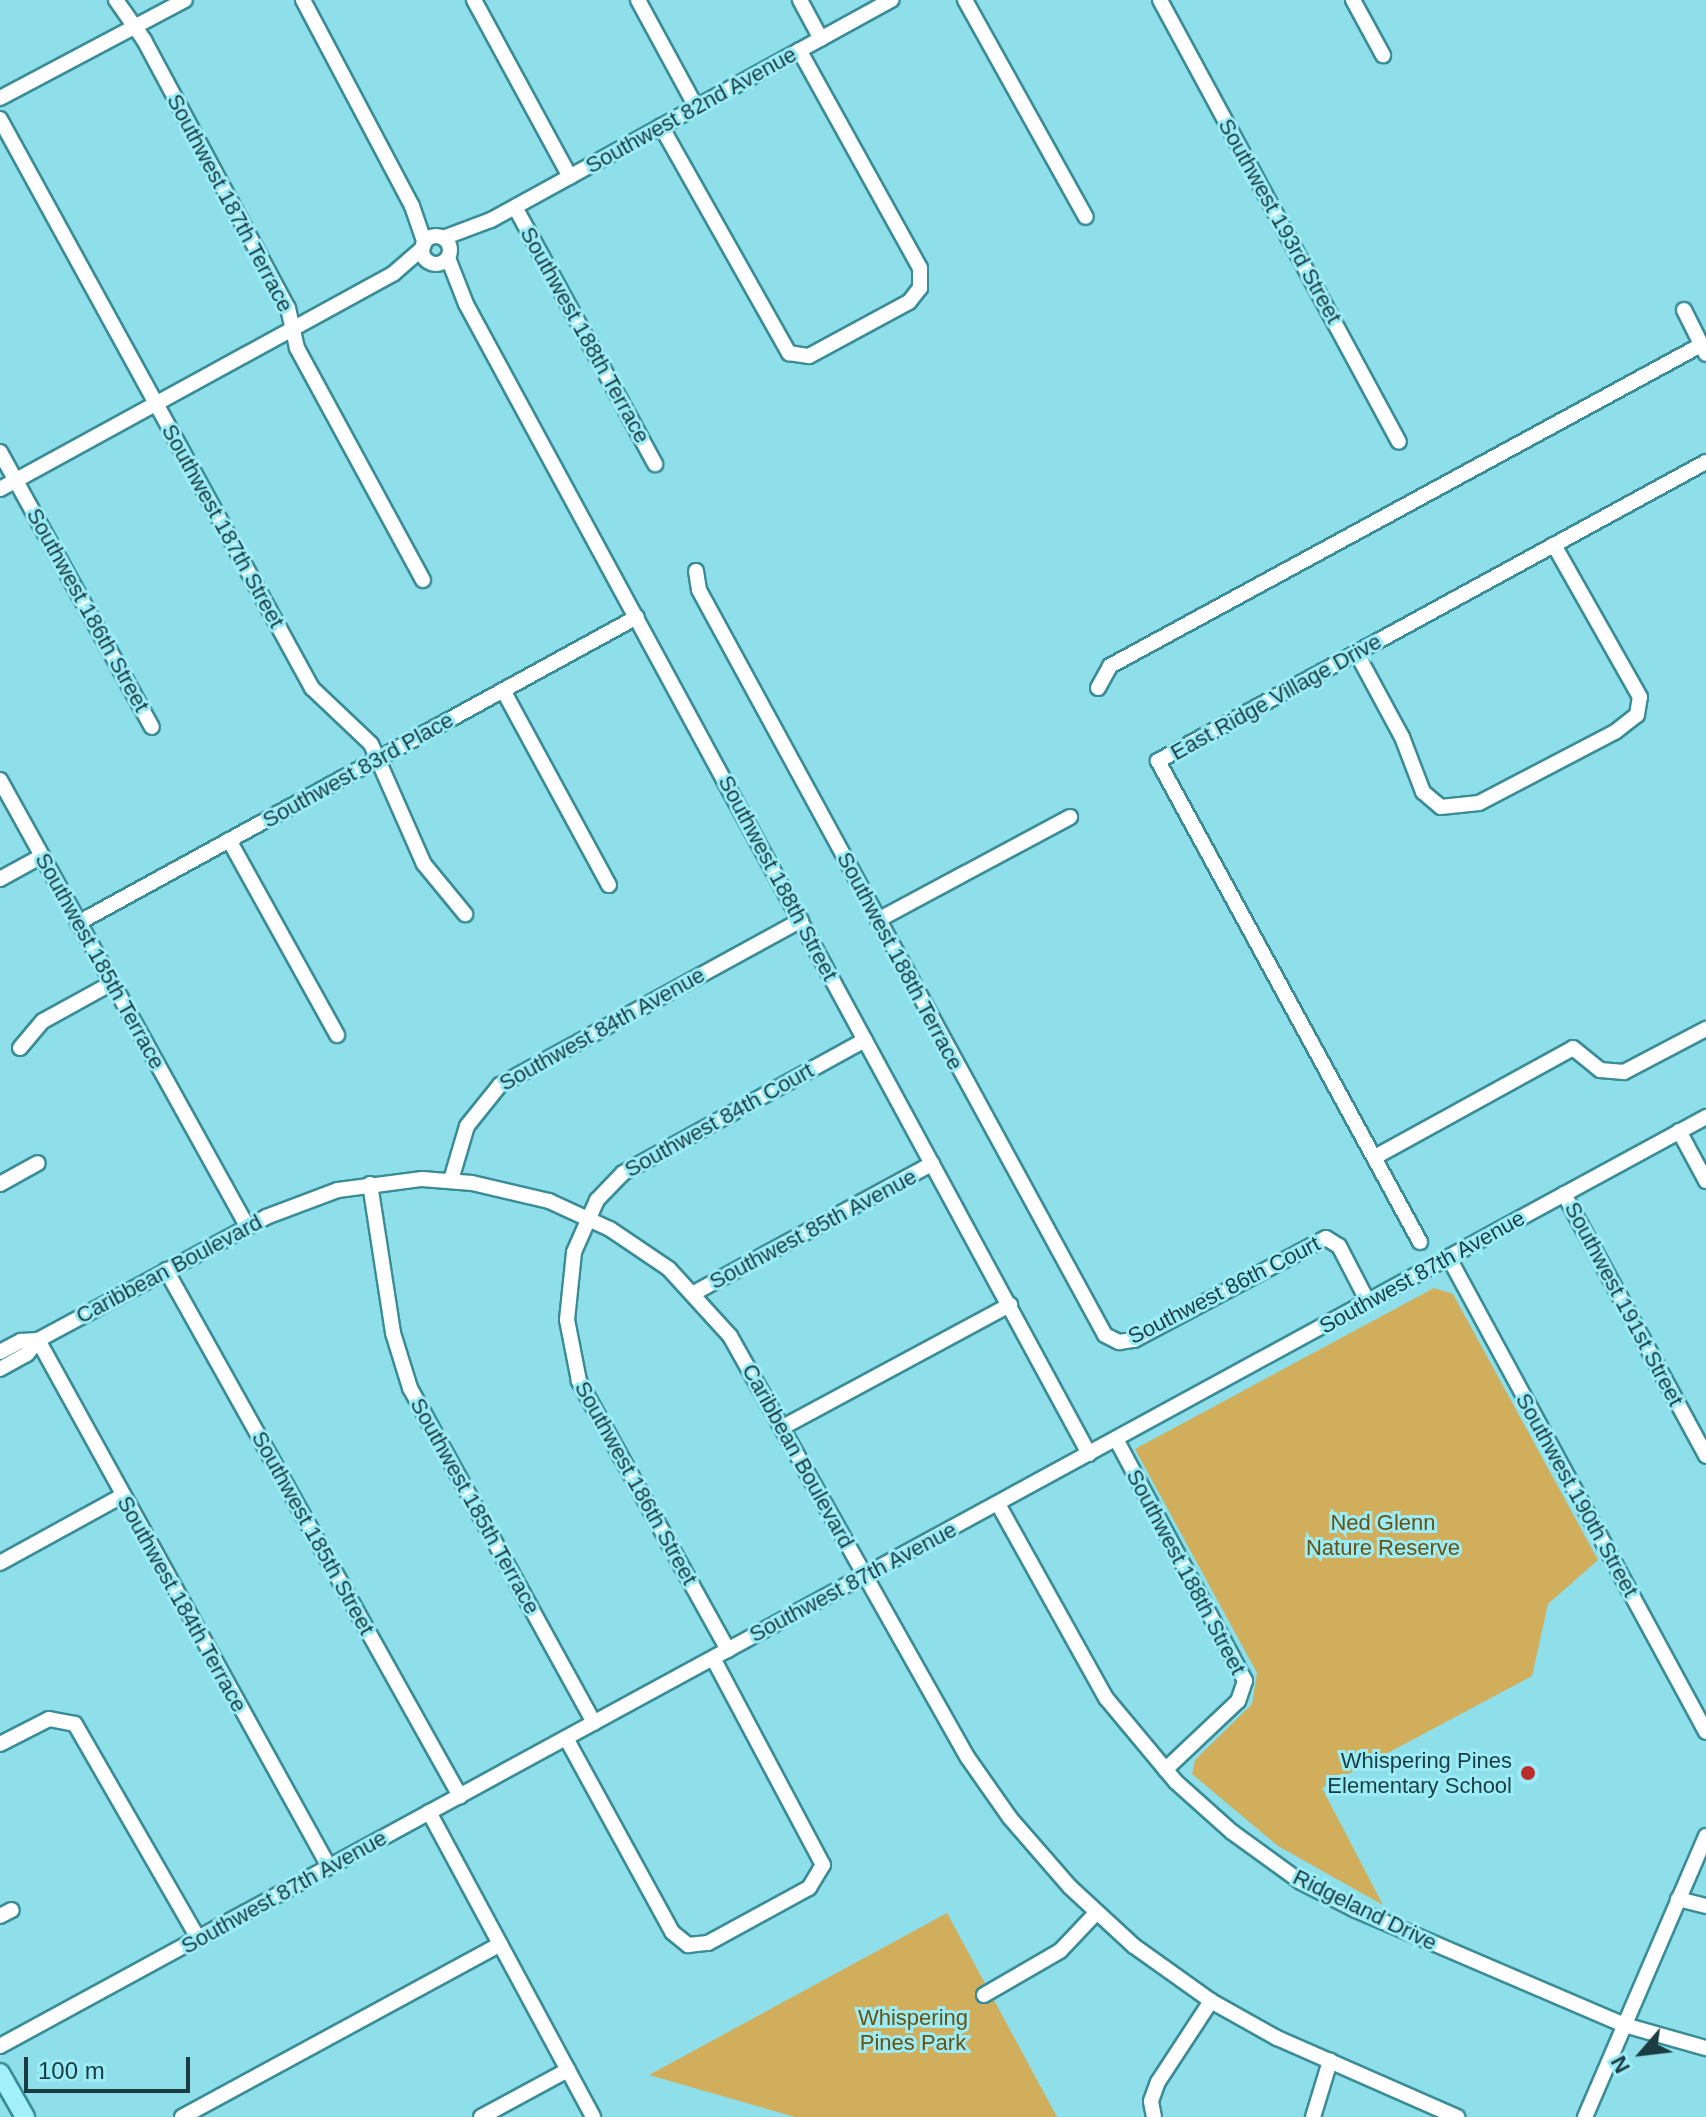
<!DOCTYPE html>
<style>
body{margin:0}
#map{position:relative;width:1706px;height:2117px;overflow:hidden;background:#8edfe9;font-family:Helvetica,sans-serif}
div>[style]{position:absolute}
.green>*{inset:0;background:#d1ae5c}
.roads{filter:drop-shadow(2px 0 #3a8d97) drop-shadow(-2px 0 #3a8d97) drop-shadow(0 2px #3a8d97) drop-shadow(0 -2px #3a8d97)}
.minor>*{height:14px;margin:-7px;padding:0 7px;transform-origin:7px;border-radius:7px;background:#fff}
.minor>.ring{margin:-7px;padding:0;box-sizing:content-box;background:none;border:14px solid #fff;border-radius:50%}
.major>*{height:18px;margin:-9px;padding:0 9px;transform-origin:9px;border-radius:9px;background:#a3f1fa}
.dots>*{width:22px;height:22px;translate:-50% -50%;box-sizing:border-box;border:4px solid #9becf7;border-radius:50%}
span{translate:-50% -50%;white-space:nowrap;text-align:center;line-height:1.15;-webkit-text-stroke:6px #9becf7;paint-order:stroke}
.street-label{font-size:22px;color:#1b3d42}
.park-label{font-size:22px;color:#6b510d}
.poi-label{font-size:22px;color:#1b3d42}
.right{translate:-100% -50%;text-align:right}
.north{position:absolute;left:1602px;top:2013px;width:80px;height:80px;-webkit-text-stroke:6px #9becf7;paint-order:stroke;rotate:242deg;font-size:22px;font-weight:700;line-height:32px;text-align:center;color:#1b3d42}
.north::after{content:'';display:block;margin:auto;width:28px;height:36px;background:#1b3d42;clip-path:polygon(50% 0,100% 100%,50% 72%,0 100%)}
.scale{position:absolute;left:24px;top:2057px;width:166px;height:36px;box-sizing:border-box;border:4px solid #1b3d42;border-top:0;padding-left:10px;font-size:24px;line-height:28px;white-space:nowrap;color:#1b3d42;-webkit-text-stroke:6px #9becf7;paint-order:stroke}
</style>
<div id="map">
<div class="green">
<div style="clip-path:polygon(1434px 1288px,1453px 1294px,1598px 1560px,1548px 1604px,1532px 1676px,1322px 1788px,1383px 1905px,1278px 1846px,1192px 1774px,1195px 1760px,1252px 1704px,1257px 1673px,1135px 1449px)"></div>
<div style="clip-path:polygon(947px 1913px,1057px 2117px,795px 2117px,649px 2075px)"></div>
</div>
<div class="roads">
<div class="minor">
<div style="left:116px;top:0;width:49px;rotate:55deg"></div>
<div style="left:144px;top:40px;width:304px;rotate:61.8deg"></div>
<div style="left:288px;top:308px;width:41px;rotate:77.3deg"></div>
<div style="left:297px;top:348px;width:264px;rotate:61.5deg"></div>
<div style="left:303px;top:0;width:233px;rotate:62.1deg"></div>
<div style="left:412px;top:206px;width:39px;rotate:71deg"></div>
<div style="left:474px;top:0;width:201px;rotate:61.5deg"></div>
<div style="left:638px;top:0;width:122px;rotate:61.5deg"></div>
<div style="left:800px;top:0;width:44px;rotate:61.7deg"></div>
<div style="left:965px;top:0;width:248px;rotate:60.9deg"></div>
<div style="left:1160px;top:0;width:502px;rotate:61.6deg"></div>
<div style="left:1353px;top:0;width:63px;rotate:61.4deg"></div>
<div style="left:0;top:98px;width:209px;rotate:-27.9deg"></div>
<div style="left:0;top:119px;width:649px;rotate:61.26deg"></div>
<div style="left:312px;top:688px;width:81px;rotate:43.5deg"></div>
<div style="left:371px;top:744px;width:131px;rotate:66.2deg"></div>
<div style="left:424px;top:864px;width:65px;rotate:50.6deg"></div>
<div style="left:661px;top:126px;width:261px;rotate:60.6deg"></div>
<div style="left:789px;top:353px;width:20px;rotate:9deg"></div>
<div style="left:809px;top:356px;width:114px;rotate:-28.4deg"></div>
<div style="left:909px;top:302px;width:18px;rotate:-52deg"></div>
<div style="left:920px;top:288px;width:20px;rotate:-90deg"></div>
<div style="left:920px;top:268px;width:249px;rotate:-119deg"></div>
<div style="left:515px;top:207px;width:293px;rotate:61.4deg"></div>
<div class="ring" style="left:422px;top:236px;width:14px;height:14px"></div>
<div style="left:443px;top:238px;width:51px;rotate:-20.6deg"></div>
<div style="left:491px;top:220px;width:457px;rotate:-28.8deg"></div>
<div style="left:448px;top:258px;width:49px;rotate:68.6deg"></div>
<div style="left:466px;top:304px;width:1308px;rotate:61.55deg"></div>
<div style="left:1684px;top:310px;width:49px;rotate:63.4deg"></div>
<div style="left:0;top:452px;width:314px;rotate:61.1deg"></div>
<div style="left:0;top:489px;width:449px;rotate:-28.7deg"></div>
<div style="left:394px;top:273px;width:38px;rotate:-41deg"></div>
<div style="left:696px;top:571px;width:19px;rotate:81deg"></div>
<div style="left:699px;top:590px;width:848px;rotate:61.41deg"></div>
<div style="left:1105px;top:1335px;width:16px;rotate:27deg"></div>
<div style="left:1119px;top:1342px;width:15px;rotate:-8deg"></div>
<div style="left:1134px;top:1340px;width:217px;rotate:-28deg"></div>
<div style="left:1326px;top:1238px;width:15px;rotate:32deg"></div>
<div style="left:1339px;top:1246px;width:63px;rotate:62.6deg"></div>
<div style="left:1356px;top:652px;width:97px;rotate:61.6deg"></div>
<div style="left:1402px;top:737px;width:59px;rotate:69.1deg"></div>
<div style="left:1423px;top:792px;width:23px;rotate:40deg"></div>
<div style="left:1441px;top:807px;width:38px;rotate:-6deg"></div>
<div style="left:1479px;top:803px;width:153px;rotate:-27.6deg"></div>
<div style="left:1615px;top:732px;width:28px;rotate:-38deg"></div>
<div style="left:1637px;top:715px;width:18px;rotate:-81deg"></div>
<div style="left:1640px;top:697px;width:175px;rotate:-119.5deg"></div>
<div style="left:1098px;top:688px;width:25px;rotate:-61deg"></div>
<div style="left:1110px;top:666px;width:673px;rotate:-28.51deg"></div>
<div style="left:503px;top:690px;width:222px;rotate:61.5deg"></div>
<div style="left:0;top:780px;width:510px;rotate:61.02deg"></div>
<div style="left:229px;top:840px;width:223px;rotate:61deg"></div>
<div style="left:0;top:879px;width:48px;rotate:-28.7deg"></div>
<div style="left:878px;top:920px;width:218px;rotate:-28.2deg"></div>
<div style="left:78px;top:923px;width:637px;rotate:-28.7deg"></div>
<div style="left:20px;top:1048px;width:35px;rotate:-50deg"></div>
<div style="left:43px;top:1021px;width:79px;rotate:-28.8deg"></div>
<div style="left:1679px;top:1131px;width:57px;rotate:61.6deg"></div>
<div style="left:1375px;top:1157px;width:226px;rotate:-28.8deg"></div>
<div style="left:1573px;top:1048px;width:35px;rotate:39deg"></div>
<div style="left:1600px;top:1070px;width:24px;rotate:5deg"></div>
<div style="left:1624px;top:1072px;width:93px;rotate:-27.7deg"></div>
<div style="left:451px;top:1180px;width:56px;rotate:-73.5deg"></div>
<div style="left:467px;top:1126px;width:53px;rotate:-51.2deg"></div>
<div style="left:500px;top:1085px;width:343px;rotate:-28.7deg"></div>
<div style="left:0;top:1184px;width:43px;rotate:-28.9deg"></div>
<div style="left:370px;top:1184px;width:151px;rotate:81.2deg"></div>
<div style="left:393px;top:1333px;width:58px;rotate:72.8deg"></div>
<div style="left:410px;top:1388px;width:382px;rotate:61.2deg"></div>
<div style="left:1564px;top:1194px;width:298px;rotate:61.5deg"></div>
<div style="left:1420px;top:1242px;width:548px;rotate:-118.58deg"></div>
<div style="left:1158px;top:761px;width:624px;rotate:-28.62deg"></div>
<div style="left:1449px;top:1258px;width:539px;rotate:61.53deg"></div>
<div style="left:166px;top:1270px;width:603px;rotate:60.8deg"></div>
<div style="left:694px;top:1293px;width:271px;rotate:-28.5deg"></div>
<div style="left:38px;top:1340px;width:602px;rotate:61.09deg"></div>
<div style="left:0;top:1352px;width:24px;rotate:-28deg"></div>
<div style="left:21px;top:1341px;width:17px;rotate:-3deg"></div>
<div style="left:0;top:1369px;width:31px;rotate:-29deg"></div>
<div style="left:27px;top:1354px;width:18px;rotate:-52deg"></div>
<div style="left:38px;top:1340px;width:259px;rotate:-28.3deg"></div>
<div style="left:266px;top:1217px;width:77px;rotate:-20.6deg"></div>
<div style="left:338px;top:1190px;width:85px;rotate:-7.5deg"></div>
<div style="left:422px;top:1179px;width:50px;rotate:4.6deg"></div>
<div style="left:472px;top:1183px;width:79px;rotate:13.2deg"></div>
<div style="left:549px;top:1201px;width:67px;rotate:24.7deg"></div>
<div style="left:610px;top:1229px;width:71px;rotate:34.1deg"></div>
<div style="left:669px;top:1269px;width:91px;rotate:47.7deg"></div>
<div style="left:730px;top:1336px;width:484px;rotate:60.6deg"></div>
<div style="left:968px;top:1758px;width:73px;rotate:55deg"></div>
<div style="left:1010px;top:1818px;width:91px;rotate:49deg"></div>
<div style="left:1070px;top:1887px;width:87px;rotate:42.7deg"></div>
<div style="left:1134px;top:1946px;width:95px;rotate:35.5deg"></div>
<div style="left:1211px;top:2001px;width:76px;rotate:29.3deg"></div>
<div style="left:1277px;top:2038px;width:197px;rotate:23.7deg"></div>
<div style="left:783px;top:1427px;width:258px;rotate:-28.3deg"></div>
<div style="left:1116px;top:1439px;width:274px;rotate:61.9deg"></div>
<div style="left:1245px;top:1681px;width:21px;rotate:109deg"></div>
<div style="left:1238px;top:1701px;width:100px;rotate:136.6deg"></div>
<div style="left:998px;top:1504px;width:222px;rotate:60.9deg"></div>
<div style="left:1106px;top:1698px;width:109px;rotate:50.2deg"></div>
<div style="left:1176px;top:1782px;width:75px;rotate:41.8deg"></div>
<div style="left:1232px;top:1832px;width:85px;rotate:35.9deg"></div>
<div style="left:1301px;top:1882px;width:62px;rotate:27deg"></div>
<div style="left:1356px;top:1910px;width:292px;rotate:23.2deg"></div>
<div style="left:1624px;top:2025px;width:85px;rotate:15.7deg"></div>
<div style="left:0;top:1563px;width:139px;rotate:-28.8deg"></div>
<div style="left:728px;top:1650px;width:308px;rotate:-119deg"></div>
<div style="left:579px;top:1381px;width:62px;rotate:-101.1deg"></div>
<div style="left:567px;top:1320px;width:68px;rotate:-84.1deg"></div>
<div style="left:574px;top:1252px;width:57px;rotate:-66.1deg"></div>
<div style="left:597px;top:1200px;width:37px;rotate:-46deg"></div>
<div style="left:623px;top:1173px;width:276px;rotate:-28.8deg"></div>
<div style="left:566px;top:1738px;width:221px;rotate:61.3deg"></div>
<div style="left:672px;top:1932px;width:21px;rotate:39deg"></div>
<div style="left:688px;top:1945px;width:20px;rotate:-6deg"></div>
<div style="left:708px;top:1943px;width:115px;rotate:-28.6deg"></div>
<div style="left:809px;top:1888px;width:27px;rotate:-59deg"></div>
<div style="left:823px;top:1865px;width:234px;rotate:-118deg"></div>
<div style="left:0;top:1744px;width:55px;rotate:-27deg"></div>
<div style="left:49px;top:1719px;width:26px;rotate:11deg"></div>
<div style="left:75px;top:1724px;width:247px;rotate:60.1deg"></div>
<div style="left:429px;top:1812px;width:346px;rotate:61.7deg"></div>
<div style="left:1678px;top:1899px;width:29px;rotate:14deg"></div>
<div style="left:0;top:1916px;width:13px;rotate:-27deg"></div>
<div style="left:984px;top:1995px;width:88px;rotate:-30.1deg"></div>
<div style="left:1060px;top:1951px;width:52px;rotate:-46.5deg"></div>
<div style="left:0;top:2046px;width:1943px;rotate:-28.57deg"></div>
<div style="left:182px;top:2117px;width:362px;rotate:-28.5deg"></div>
<div style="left:481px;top:2117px;width:99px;rotate:-28.4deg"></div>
<div style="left:1154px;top:2117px;width:16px;rotate:-101deg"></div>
<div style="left:1151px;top:2101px;width:20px;rotate:-70deg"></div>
<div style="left:1158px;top:2082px;width:97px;rotate:-56.8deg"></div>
<div style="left:1313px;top:2117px;width:59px;rotate:-73.1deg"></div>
<div style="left:1585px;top:2117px;width:306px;rotate:-66.7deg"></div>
</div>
<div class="major">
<div style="left:0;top:2073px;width:51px;rotate:60.4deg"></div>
</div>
</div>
<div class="dots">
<div style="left:1528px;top:1773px;background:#bc2d2d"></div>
</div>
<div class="street-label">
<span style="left:691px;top:110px;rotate:-29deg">Southwest 82nd Avenue</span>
<span style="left:230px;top:203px;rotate:62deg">Southwest 187th Terrace</span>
<span style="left:1280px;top:221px;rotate:61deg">Southwest 193rd Street</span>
<span style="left:585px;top:335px;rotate:61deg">Southwest 188th Terrace</span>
<span style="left:223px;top:526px;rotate:61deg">Southwest 187th Street</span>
<span style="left:88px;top:610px;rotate:61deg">Southwest 186th Street</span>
<span style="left:1276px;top:697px;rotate:-29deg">East Ridge Village Drive</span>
<span style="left:358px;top:770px;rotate:-29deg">Southwest 83rd Place</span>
<span style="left:778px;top:878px;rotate:62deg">Southwest 188th Street</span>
<span style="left:100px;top:961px;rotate:61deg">Southwest 185th Terrace</span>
<span style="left:900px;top:961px;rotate:62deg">Southwest 188th Terrace</span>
<span style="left:602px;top:1029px;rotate:-29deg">Southwest 84th Avenue</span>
<span style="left:719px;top:1120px;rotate:-29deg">Southwest 84th Court</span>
<span style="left:813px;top:1229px;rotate:-28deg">Southwest 85th Avenue</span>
<span style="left:169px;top:1269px;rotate:-28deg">Caribbean Boulevard</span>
<span style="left:1422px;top:1272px;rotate:-29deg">Southwest 87th Avenue</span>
<span style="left:1224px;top:1290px;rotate:-27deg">Southwest 86th Court</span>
<span style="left:1624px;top:1304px;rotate:62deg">Southwest 191st Street</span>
<span style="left:798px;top:1456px;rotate:61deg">Caribbean Boulevard</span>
<span style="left:636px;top:1483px;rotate:61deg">Southwest 186th Street</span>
<span style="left:1577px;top:1495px;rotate:61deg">Southwest 190th Street</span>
<span style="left:475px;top:1506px;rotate:61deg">Southwest 185th Terrace</span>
<span style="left:313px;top:1533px;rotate:61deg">Southwest 185th Street</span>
<span style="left:1186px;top:1572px;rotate:62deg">Southwest 188th Street</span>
<span style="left:853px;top:1582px;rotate:-28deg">Southwest 87th Avenue</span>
<span style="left:182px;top:1604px;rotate:61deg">Southwest 184th Terrace</span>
<span style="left:284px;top:1892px;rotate:-29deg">Southwest 87th Avenue</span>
<span style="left:1365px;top:1910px;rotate:26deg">Ridgeland Drive</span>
</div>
<div class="park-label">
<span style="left:1383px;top:1535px">Ned Glenn<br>Nature Reserve</span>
<span style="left:913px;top:2030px">Whispering<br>Pines Park</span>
</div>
<div class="poi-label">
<span class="right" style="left:1512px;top:1773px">Whispering Pines<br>Elementary School</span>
</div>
<div class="north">N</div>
<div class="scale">100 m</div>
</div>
